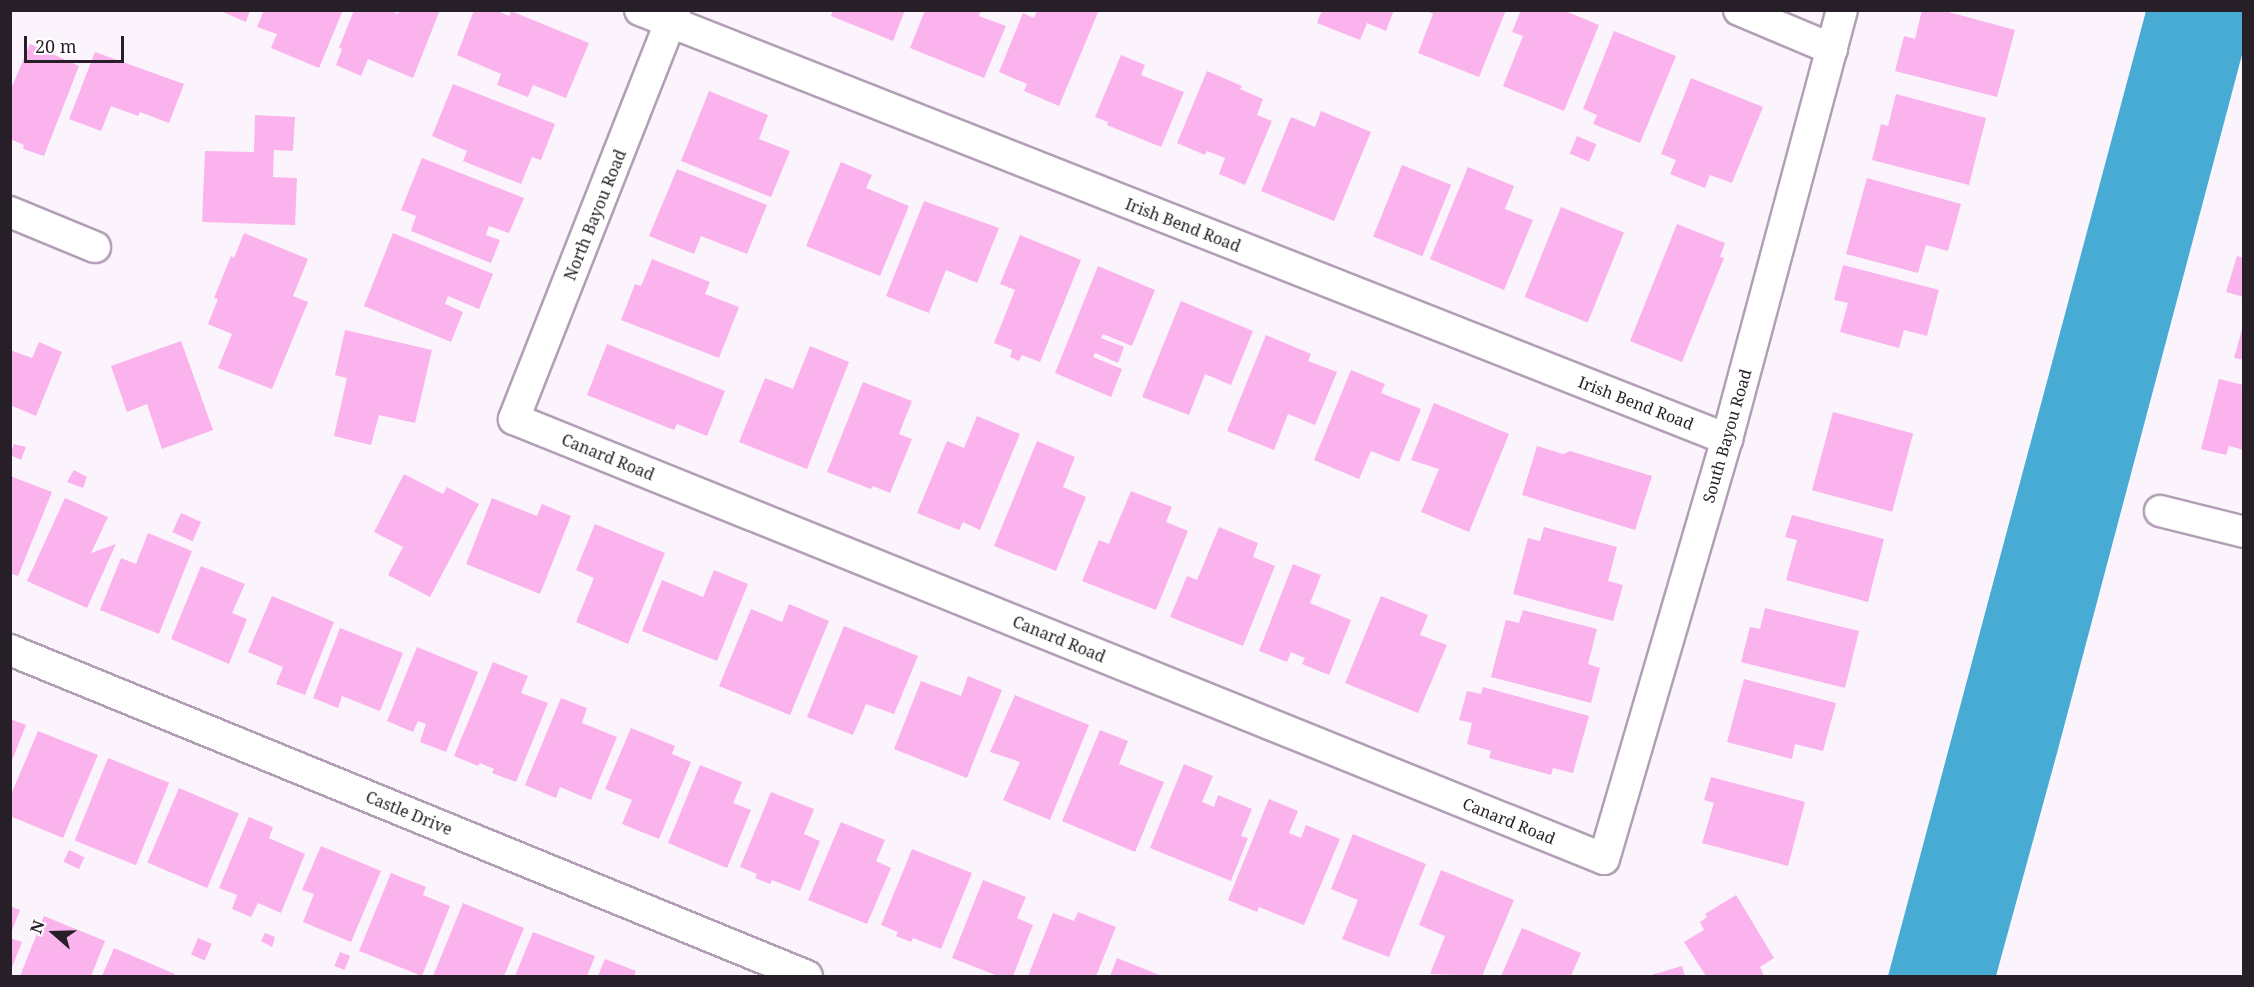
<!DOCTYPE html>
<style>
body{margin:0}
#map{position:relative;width:2254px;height:987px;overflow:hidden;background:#fcf4fd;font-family:"Noto Serif",serif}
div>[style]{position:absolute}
.water>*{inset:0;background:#48abd4}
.building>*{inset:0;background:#fab3ec;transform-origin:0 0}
.roads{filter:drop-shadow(2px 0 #b29fb6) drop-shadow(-2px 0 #b29fb6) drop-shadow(0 2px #b29fb6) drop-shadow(0 -2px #b29fb6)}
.minor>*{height:30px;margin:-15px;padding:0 15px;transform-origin:15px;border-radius:15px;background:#fff}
span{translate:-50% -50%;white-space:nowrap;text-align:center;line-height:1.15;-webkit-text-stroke:6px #fff;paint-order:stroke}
.street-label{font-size:16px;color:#261f27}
.frame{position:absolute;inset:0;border:12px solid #261f27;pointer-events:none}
.north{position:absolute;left:24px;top:903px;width:60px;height:60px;-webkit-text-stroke:4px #fff;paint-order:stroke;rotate:290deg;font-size:16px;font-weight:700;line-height:24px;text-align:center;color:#261f27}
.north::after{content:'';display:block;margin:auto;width:21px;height:27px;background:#261f27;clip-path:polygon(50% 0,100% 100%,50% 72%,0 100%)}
.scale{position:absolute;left:24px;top:36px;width:100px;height:27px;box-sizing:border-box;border:3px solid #261f27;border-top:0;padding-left:8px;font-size:18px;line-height:21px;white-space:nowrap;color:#261f27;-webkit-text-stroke:4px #fff;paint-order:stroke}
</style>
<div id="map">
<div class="water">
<div style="clip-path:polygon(2146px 11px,2243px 11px,2243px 51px,2057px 753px,1996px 976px,1888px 976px)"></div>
</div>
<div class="building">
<div style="clip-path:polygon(218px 10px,250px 10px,246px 22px)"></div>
<div style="clip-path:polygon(264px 10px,343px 10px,319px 68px,271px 48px,277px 34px,257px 27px)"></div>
<div style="clip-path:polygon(354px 10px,389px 10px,398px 14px,399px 10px,440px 10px,413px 78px,368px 59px,361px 76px,336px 65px,342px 49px,339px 48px)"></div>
<div style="clip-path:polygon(474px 10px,496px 10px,509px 16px,511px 11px,589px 43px,566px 98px,533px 85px,528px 97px,497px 85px,501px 74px,457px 55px)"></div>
<div style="clip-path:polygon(833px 10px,905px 10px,893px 41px,831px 16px)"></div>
<div style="clip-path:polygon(925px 10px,981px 10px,979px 16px,1006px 26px,984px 78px,910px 48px)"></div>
<div style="clip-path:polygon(1037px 10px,1099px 10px,1059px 106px,1024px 91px,1027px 84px,999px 72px,1023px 13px,1034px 18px)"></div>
<div style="clip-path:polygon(1322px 10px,1394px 10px,1386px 31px,1367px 23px,1360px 40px,1317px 23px)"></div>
<div style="clip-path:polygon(1425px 10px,1506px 10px,1479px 77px,1418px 53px,1433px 14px)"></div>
<div style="clip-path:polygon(1521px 10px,1563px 10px,1599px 25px,1564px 111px,1503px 86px,1523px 36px,1512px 32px)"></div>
<div style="clip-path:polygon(1922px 10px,1941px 10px,2015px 30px,1997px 97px,1895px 71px,1904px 36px,1915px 39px)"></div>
<div style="clip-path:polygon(1614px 31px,1676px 56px,1640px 143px,1593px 124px,1597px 115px,1583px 109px)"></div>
<div style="clip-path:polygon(30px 44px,79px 66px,44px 156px,23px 149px,24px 145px,10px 139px,10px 91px)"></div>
<div style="clip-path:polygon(95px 52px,184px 84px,169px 123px,140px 112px,138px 116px,111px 106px,101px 131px,69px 119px)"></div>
<div style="clip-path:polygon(1121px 55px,1145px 65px,1141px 75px,1184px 92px,1161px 147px,1107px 125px,1108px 122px,1095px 117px)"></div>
<div style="clip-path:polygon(1207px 71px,1242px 86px,1240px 89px,1263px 99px,1257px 115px,1272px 121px,1245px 185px,1219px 174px,1225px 158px,1207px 151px,1205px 155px,1177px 143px)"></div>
<div style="clip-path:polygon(1691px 78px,1763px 107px,1732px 183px,1710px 175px,1705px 188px,1670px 174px,1676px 160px,1661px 154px)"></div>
<div style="clip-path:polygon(453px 84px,555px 124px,541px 160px,532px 157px,521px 184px,463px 161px,467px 151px,432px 136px)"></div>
<div style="clip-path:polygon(709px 91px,768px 115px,759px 139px,790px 151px,771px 197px,681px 161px)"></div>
<div style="clip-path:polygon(1896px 94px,1986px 118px,1969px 185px,1872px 160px,1881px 124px,1888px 126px)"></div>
<div style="clip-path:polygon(1321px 111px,1371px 132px,1334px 221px,1261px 191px,1291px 117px,1315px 127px)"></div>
<div style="clip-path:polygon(255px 115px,295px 117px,293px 151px,274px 150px,273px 177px,297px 178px,295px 225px,202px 222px,205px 151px,254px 152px)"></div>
<div style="left:1577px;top:136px;width:21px;height:19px;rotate:23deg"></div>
<div style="clip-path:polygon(422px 158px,524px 198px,509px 233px,489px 226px,486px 235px,500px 240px,491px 263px,411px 231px,416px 216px,401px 210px)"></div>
<div style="clip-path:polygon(841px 162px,872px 175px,866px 188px,909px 206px,880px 276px,806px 246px)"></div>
<div style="left:1402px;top:165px;width:53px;height:77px;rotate:22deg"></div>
<div style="clip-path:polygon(1468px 167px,1514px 186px,1505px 209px,1533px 220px,1504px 290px,1430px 259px)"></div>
<div style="clip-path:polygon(677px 169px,767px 205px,747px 254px,701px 236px,694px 254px,649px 236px)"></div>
<div style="clip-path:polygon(1867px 178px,1961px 204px,1948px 251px,1926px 245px,1918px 273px,1846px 254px)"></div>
<div style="clip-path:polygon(924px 201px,999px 228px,977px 283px,946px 270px,929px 313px,886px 296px)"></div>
<div style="left:1561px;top:207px;width:68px;height:97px;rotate:22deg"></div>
<div style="clip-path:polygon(1677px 224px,1725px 243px,1720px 257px,1724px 258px,1682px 362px,1630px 341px)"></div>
<div style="clip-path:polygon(244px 233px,308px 259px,293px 296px,308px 302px,272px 389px,218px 368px,232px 334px,208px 324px,218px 299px,214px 298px,231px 256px,234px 258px)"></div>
<div style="clip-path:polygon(393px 233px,493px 274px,479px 309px,448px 296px,445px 304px,463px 312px,451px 342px,364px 306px)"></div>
<div style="clip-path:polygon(1020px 235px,1081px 260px,1040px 362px,1022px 355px,1019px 361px,1010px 357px,1012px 350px,994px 343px,1015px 290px,1000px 284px)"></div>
<div style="clip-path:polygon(2237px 256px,2244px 258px,2244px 297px,2226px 292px)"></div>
<div style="clip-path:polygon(652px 259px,710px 282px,705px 294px,739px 307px,719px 358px,621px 320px,635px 284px,641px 286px)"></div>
<div style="clip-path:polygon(1843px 265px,1939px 290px,1927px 336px,1904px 330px,1899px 348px,1840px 332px,1848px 303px,1834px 300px)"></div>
<div style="clip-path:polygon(1098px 266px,1155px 290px,1132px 346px,1103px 334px,1101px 338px,1124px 347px,1118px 363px,1095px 353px,1093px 357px,1122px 369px,1111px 397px,1055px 373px)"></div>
<div style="clip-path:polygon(1181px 301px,1253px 331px,1231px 385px,1205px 374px,1189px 415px,1142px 397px)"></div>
<div style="clip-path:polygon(2244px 322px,2244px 360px,2234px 358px)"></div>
<div style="clip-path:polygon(345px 330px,432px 350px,415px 423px,379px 415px,371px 445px,334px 436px,347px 378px,335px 375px)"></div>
<div style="clip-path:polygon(1266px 335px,1311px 354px,1308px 361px,1337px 372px,1315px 425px,1288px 414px,1274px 450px,1227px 431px)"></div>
<div style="clip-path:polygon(181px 341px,213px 430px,162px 449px,147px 404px,127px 412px,111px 366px)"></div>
<div style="clip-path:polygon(39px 342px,62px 352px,36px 416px,10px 405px,10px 350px,32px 358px)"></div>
<div style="clip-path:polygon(607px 344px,725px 391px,707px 436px,677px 424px,674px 430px,587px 395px)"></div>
<div style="clip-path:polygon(810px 346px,849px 362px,807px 469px,739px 442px,765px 378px,793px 389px)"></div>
<div style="clip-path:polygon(1351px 370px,1385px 384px,1381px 393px,1421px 409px,1399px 462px,1371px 451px,1359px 479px,1314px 460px)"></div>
<div style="clip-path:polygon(2219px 379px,2244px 385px,2244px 450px,2229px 446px,2226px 455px,2201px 449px)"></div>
<div style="clip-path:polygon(863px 382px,912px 401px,899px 434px,912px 439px,890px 493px,873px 486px,871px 489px,827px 472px)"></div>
<div style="clip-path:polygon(1434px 403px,1509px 434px,1469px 532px,1421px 512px,1439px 469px,1411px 460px)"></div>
<div style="left:1833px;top:412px;width:83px;height:81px;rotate:15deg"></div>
<div style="clip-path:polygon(977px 416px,1020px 434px,980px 530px,963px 522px,959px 530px,917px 513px,947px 441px,964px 448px)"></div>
<div style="clip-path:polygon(1037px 441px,1075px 457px,1063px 487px,1086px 497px,1056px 571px,994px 546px)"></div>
<div style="clip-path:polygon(14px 444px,26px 447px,21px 460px,10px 455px)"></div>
<div style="clip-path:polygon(1537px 446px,1563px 454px,1570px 451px,1652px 476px,1635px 530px,1522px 495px)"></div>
<div style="clip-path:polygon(74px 470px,87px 477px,83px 488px,67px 482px)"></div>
<div style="clip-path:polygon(404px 474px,443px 494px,447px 487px,479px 504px,430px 597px,388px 575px,403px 547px,374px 532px)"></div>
<div style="clip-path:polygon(10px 476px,52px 492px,18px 576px,10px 573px)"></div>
<div style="clip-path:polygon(1131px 491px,1172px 507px,1166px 522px,1188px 531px,1156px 610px,1082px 581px,1099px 540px,1109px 544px)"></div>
<div style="clip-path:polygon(65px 498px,108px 517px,91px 553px,116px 544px,87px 608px,27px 581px)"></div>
<div style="clip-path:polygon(492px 498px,537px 516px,542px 504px,571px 516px,540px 594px,466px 564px)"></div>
<div style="left:181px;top:513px;width:22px;height:21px;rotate:24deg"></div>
<div style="clip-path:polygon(1792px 515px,1884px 539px,1868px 602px,1786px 580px,1797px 540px,1785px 537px)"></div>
<div style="clip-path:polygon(595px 524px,665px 553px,628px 644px,576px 622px,594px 578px,576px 570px)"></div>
<div style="clip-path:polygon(1219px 527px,1258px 543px,1253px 557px,1275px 566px,1243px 646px,1170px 617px,1187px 576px,1197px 580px)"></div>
<div style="clip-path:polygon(1544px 527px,1617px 547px,1608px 581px,1623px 585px,1613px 621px,1513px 594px,1528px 538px,1540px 541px)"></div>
<div style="clip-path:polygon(148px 533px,192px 551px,159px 634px,100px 610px,121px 558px,136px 564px)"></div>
<div style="clip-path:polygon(1293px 564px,1321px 575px,1310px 603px,1351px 620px,1329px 675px,1302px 664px,1305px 658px,1291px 652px,1287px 662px,1259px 651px)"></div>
<div style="clip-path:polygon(201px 566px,245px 584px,232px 613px,247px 619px,229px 664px,171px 639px)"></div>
<div style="clip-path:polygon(714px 570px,748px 584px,717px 661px,642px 631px,662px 580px,703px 597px)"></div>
<div style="clip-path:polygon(272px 596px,334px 622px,305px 695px,276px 684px,283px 667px,248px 652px)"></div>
<div style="clip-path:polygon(1381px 596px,1428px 615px,1420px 635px,1447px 645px,1418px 713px,1345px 683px)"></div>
<div style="clip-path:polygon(789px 604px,829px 621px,790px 715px,719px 686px,751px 609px,782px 622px)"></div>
<div style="clip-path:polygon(1765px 608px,1859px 631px,1845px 688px,1741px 662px,1750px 627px,1760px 629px)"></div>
<div style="clip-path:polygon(1523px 610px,1597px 629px,1588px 664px,1600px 668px,1591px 703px,1491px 677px,1506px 620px,1519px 623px)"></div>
<div style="clip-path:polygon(844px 626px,918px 656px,894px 714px,866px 704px,853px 735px,807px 717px)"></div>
<div style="clip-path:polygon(340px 628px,403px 653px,380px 711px,342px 696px,338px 708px,313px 698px)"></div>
<div style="clip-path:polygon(417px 647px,478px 672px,446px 752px,420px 742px,426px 724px,418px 721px,413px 732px,387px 721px)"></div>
<div style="clip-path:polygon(493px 662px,528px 676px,521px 693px,548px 703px,516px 782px,492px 773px,494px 769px,480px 763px,478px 766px,454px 756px)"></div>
<div style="clip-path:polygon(968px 676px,1002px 690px,967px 778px,894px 749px,921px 681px,961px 696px)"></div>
<div style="clip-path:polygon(1744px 679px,1836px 703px,1823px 751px,1795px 744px,1792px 759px,1727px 742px)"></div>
<div style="clip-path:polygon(1483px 687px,1589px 716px,1573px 773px,1553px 768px,1551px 775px,1489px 758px,1491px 751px,1467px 744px,1472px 723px,1459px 720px,1467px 691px,1481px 694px)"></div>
<div style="clip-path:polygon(1015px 695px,1089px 725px,1050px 820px,1003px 800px,1020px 762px,990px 752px)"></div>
<div style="clip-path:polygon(561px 698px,587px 708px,582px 723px,617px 737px,591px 800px,560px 787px,556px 798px,525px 785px)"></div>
<div style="clip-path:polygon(10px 719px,26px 725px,11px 763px,10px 763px)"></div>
<div style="clip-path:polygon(631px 728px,675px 746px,672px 754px,691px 762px,659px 839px,622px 824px,632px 800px,605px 789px)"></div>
<div style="clip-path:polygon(1100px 730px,1128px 741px,1119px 764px,1164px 782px,1135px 852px,1062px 821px)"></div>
<div style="clip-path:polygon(38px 731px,98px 755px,63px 838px,10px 816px,10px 797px)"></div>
<div style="left:108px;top:758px;width:66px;height:89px;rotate:22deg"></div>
<div style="clip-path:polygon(1184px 764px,1213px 776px,1202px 802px,1214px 807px,1218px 795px,1252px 809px,1241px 836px,1248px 838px,1231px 881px,1150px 848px)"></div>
<div style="clip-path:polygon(700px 765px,742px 782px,733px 803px,751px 810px,727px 868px,668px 843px)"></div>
<div style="clip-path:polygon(1711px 777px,1805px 802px,1788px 866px,1702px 843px,1714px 803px,1704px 800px)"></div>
<div style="left:179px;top:788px;width:65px;height:81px;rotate:23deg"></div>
<div style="clip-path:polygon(771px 792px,814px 809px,804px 834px,820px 841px,800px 891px,772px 880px,770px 884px,755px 878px,757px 874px,740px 867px)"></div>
<div style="clip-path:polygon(1269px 799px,1298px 811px,1289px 833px,1301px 838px,1306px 825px,1340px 839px,1304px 925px,1259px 907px,1257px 912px,1228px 900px)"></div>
<div style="clip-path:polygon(249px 817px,273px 827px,269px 838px,305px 854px,281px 913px,258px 903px,251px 917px,232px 909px,237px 895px,219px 888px)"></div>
<div style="clip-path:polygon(841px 822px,885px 840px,876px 861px,891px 868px,867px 924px,808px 900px)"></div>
<div style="clip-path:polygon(1353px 834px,1426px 864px,1389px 957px,1342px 939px,1358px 900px,1331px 889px)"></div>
<div style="clip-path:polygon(321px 846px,381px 871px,351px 942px,303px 922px,314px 894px,302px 890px)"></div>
<div style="clip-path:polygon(912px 849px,972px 873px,941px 949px,913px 938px,911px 942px,896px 936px,898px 932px,881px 925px)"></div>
<div style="left:69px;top:850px;width:17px;height:13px;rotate:25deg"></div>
<div style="clip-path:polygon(1441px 870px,1514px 900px,1482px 976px,1430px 974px,1445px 936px,1419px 925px)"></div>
<div style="clip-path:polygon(391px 873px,426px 887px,423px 895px,450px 906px,422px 976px,359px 951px)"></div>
<div style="clip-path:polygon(983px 880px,1026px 897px,1017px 918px,1033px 925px,1013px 976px,998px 976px,952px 958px)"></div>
<div style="clip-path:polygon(1736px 895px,1774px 958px,1760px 967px,1764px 976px,1706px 976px,1684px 942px,1704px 930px,1700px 922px,1707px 917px,1705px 914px)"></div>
<div style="clip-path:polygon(463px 903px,524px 928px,504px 976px,433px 976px)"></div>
<div style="clip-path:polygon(10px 906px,20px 910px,11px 933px,10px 933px)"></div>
<div style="clip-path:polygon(1078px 912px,1116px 927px,1096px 976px,1028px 976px,1053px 913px,1074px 921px)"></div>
<div style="clip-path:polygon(44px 916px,105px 941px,91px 976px,20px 976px)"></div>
<div style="clip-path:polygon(1522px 928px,1581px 953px,1571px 976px,1501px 976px)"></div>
<div style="clip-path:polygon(533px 932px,595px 956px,587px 976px,515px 976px)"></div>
<div style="clip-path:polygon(265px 933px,275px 937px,272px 947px,261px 941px)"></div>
<div style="clip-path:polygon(10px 938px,22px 942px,11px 970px,10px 970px)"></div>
<div style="left:198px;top:938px;width:15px;height:18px;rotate:23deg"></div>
<div style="clip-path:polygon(114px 948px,175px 974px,174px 976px,102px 976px)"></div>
<div style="left:340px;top:952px;width:11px;height:15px;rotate:22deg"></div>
<div style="clip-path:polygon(1117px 958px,1162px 976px,1110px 976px)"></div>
<div style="clip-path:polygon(605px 959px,636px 971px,634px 976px,598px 976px)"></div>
<div style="clip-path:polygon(1682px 966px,1685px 976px,1648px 976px)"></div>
</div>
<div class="roads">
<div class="minor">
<div style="left:640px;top:10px;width:1169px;rotate:21.54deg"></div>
<div style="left:675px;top:10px;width:440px;rotate:111.5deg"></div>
<div style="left:514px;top:419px;width:1175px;rotate:21.98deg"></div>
<div style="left:1604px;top:859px;width:438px;rotate:-73.7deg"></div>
<div style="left:1727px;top:439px;width:444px;rotate:-75deg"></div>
<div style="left:1739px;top:10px;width:101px;rotate:22.8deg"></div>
<div style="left:10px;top:212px;width:92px;rotate:22.4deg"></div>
<div style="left:2160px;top:511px;width:87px;rotate:14deg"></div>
<div style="left:10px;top:650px;width:861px;rotate:22.25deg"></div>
</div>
</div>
<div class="street-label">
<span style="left:595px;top:215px;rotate:-68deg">North Bayou Road</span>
<span style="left:1183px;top:225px;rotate:21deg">Irish Bend Road</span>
<span style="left:1636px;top:403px;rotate:21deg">Irish Bend Road</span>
<span style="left:1727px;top:436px;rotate:-74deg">South Bayou Road</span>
<span style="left:608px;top:457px;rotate:22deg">Canard Road</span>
<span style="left:1059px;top:639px;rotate:22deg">Canard Road</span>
<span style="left:409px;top:813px;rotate:22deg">Castle Drive</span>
<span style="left:1509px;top:821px;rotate:22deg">Canard Road</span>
</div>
<div class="frame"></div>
<div class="north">N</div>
<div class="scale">20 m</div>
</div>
